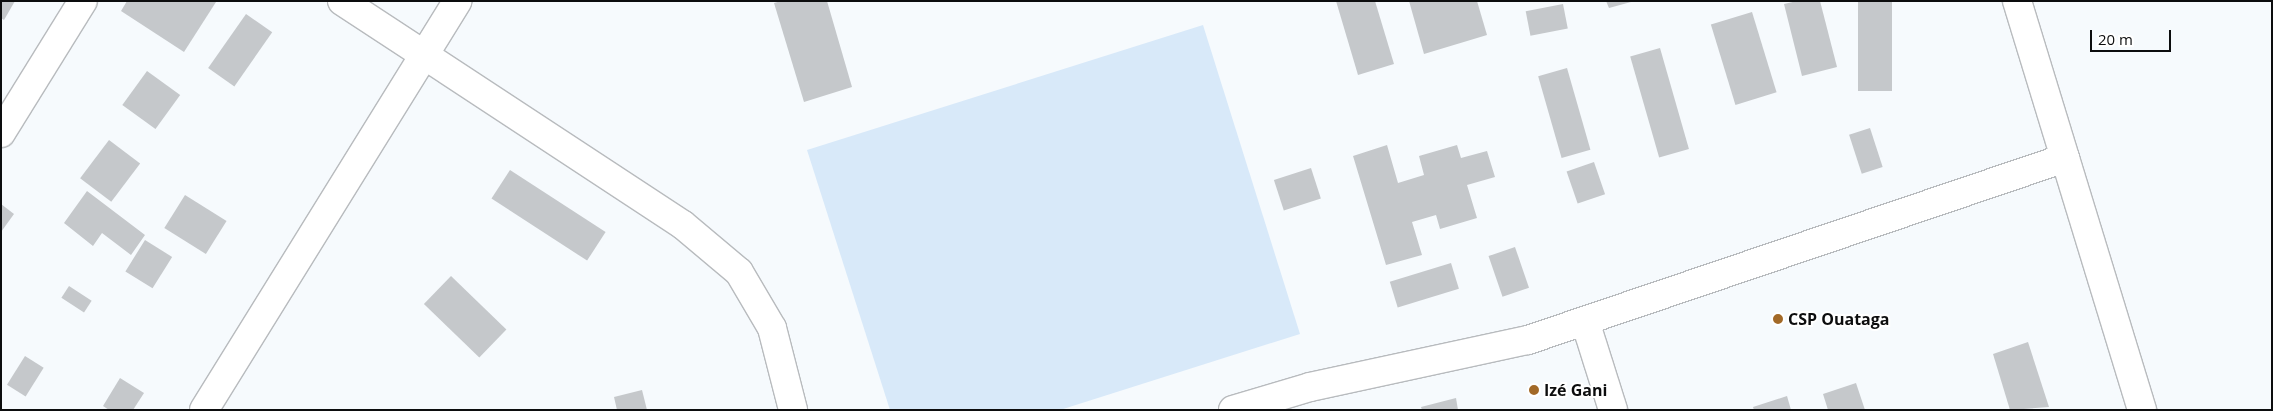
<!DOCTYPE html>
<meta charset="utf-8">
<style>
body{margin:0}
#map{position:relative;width:2273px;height:411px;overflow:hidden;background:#f6fafd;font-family:"Open Sans",sans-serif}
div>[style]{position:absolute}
.green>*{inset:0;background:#d8e9f9}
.building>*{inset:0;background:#c5c8cb;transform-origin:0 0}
.roads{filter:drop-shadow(1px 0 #b8bbbe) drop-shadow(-1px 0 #b8bbbe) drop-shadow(0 1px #b8bbbe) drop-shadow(0 -1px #b8bbbe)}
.minor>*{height:28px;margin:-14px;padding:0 14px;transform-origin:14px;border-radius:14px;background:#fff}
.tertiary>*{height:28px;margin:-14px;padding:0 14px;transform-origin:14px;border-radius:14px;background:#fff}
.dots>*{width:14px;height:14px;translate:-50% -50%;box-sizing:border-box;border:2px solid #fff;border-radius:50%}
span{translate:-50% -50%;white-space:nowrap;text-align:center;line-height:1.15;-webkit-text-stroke:4px #fff;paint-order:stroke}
.poi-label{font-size:16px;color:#0c0d0e;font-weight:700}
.left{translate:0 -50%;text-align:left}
.frame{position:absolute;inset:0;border:2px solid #0c0d0e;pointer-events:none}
.scale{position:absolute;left:2090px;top:30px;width:81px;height:22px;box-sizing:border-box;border:2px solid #0c0d0e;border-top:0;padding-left:6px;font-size:15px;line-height:18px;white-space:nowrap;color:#0c0d0e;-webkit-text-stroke:4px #fff;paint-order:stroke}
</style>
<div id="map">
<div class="green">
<div style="clip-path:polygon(1203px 25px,1300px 334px,1060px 410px,890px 410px,807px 150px)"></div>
</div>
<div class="building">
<div style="clip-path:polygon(1px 1px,15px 1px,4px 20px,1px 18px)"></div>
<div style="clip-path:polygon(127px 1px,214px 1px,216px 2px,184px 52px,121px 11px)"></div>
<div style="clip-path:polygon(781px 1px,827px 1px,852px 87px,804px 102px,774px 3px)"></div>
<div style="clip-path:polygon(1336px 1px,1375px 1px,1394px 64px,1358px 75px)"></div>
<div style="clip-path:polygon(1409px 1px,1477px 1px,1487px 35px,1424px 54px)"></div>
<div style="clip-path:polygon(1606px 1px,1630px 1px,1631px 2px,1609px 8px)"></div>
<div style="clip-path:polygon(1797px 1px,1820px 1px,1837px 67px,1802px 76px,1784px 4px)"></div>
<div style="left:1858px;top:1px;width:34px;height:90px"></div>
<div style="left:1563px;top:4px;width:25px;height:38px;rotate:79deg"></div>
<div style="left:1752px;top:12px;width:84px;height:43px;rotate:73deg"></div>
<div style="left:246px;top:14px;width:32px;height:66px;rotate:35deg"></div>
<div style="left:1660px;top:48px;width:105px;height:31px;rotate:74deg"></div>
<div style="left:1567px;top:68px;width:85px;height:30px;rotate:74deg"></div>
<div style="left:147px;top:71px;width:41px;height:42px;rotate:36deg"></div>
<div style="left:1870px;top:128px;width:41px;height:22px;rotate:72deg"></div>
<div style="left:109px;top:140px;width:39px;height:48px;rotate:37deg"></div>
<div style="clip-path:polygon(1387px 145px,1398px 183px,1424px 175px,1419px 156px,1457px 145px,1461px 158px,1487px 151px,1495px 177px,1467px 185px,1477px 218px,1440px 229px,1436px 215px,1412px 222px,1422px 255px,1386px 265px,1353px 156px)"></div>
<div style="left:1594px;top:162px;width:34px;height:29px;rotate:71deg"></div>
<div style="left:1311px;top:168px;width:32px;height:39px;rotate:72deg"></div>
<div style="left:510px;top:170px;width:114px;height:34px;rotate:33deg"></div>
<div style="clip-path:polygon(87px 191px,145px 235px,131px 255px,102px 233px,93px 246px,64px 223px)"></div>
<div style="left:185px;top:195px;width:49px;height:39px;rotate:32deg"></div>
<div style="clip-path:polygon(1px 204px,14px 214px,1px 232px)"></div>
<div style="left:145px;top:240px;width:32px;height:37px;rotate:32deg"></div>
<div style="left:1515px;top:247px;width:43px;height:28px;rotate:71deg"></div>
<div style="left:1451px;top:263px;width:27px;height:64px;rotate:73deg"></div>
<div style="left:451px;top:276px;width:77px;height:39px;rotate:44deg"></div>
<div style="left:69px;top:286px;width:27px;height:14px;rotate:33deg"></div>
<div style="clip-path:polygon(2028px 342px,2049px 407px,2010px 410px,1993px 354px)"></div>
<div style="left:25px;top:356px;width:22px;height:34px;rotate:32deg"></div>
<div style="clip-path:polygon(120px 378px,144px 393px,133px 410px,109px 410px,103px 406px)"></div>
<div style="clip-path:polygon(1856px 383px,1865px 410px,1828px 410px,1823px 394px)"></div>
<div style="clip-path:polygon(642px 390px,647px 410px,617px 410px,614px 397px)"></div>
<div style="clip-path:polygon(1787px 396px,1791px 410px,1754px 410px,1753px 407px)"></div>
<div style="clip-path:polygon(1456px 398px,1458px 410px,1422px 410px,1421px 407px)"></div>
</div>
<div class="roads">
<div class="minor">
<div style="left:342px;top:1px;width:408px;rotate:33.3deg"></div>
<div style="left:683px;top:225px;width:73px;rotate:40deg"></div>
<div style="left:739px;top:272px;width:65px;rotate:59.5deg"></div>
<div style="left:772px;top:328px;width:85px;rotate:75.6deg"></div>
<div style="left:2017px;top:1px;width:428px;rotate:73deg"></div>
<div style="left:1px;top:133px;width:155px;rotate:-58.2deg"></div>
<div style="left:1585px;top:321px;width:93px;rotate:72.5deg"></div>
<div style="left:1233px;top:410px;width:80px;rotate:-16.6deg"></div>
<div style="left:1310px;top:387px;width:223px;rotate:-12.2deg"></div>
<div style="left:1528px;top:340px;width:567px;rotate:-18.72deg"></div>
</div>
<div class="tertiary">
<div style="left:204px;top:410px;width:481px;rotate:-58.2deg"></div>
</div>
</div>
<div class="dots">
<div style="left:1778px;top:319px;background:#a26927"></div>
<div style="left:1534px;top:390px;background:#a26927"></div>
</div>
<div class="poi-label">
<span class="left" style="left:1788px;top:319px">CSP Ouataga</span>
<span class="left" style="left:1544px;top:390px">Izé Gani</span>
</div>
<div class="frame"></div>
<div class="scale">20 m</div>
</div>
